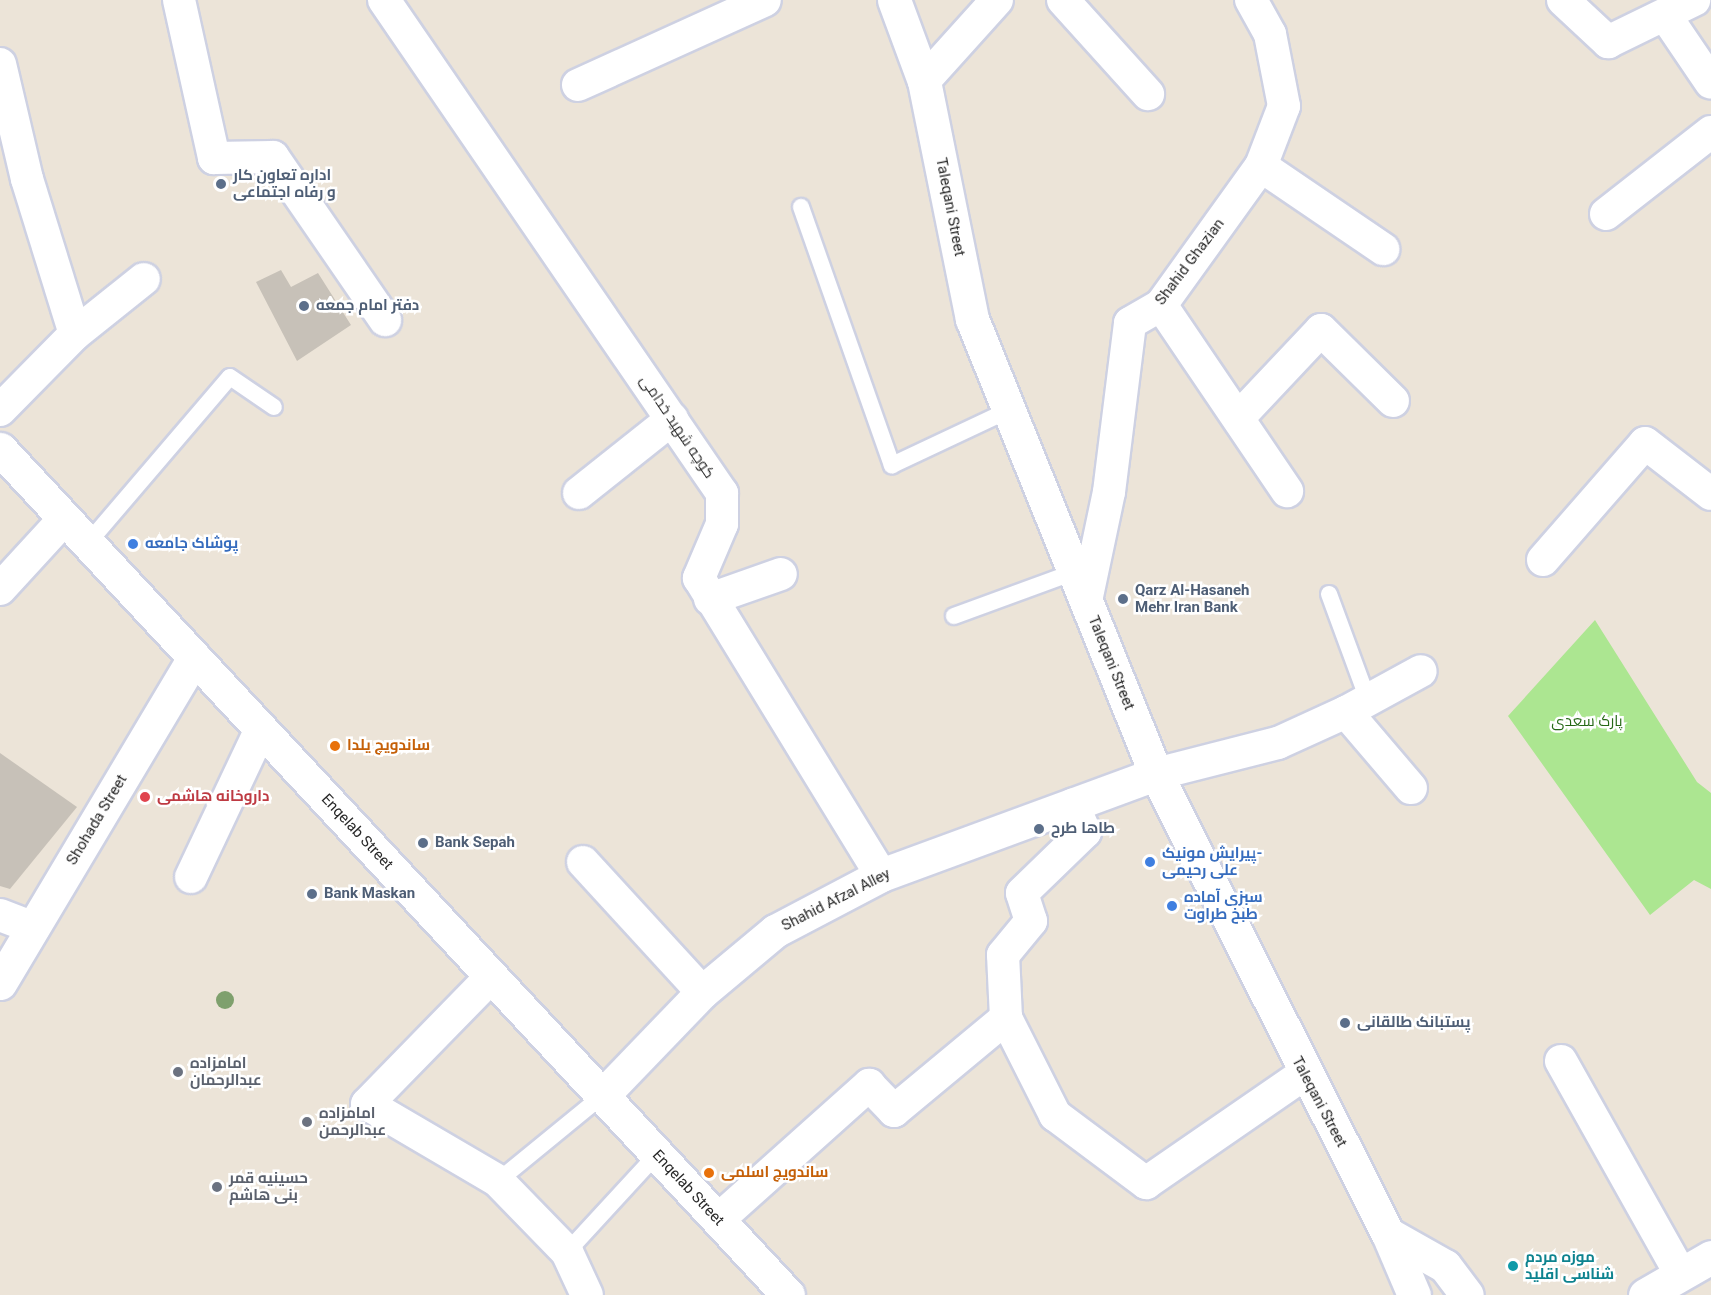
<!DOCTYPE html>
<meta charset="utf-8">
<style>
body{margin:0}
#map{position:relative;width:1711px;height:1295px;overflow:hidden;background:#ece4d8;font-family:Roboto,Cairo,sans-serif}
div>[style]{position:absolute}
.green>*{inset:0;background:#ace691}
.building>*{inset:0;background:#c7c1b8}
.roads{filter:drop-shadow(2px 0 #ced1e2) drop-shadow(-2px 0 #ced1e2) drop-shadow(0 2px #ced1e2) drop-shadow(0 -2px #ced1e2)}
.service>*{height:16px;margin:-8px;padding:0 8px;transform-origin:8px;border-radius:8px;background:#fff}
.minor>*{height:32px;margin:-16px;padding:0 16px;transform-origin:16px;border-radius:16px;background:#fff}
.tertiary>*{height:33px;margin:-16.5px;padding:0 16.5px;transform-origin:16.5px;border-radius:16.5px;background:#fff}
.secondary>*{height:33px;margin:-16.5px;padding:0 16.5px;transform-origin:16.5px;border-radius:16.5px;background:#fff}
.trees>*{width:18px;height:18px;margin:-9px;border-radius:50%;background:#7fa06d}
.dots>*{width:16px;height:16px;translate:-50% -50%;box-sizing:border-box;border:3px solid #fff;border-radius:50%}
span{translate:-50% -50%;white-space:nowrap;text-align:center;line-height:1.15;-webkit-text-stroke:5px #fff;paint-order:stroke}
.service-label{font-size:15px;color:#4e5e75;font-weight:700}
.left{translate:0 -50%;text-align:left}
.street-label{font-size:15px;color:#282828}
.shop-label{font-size:15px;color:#366cbe;font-weight:700}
.park-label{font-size:15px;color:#256815}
.food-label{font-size:15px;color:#c56008;font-weight:700}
.health-label{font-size:15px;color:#be3a42;font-weight:700}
.worship-label{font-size:15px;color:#5b616d;font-weight:700}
.culture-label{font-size:15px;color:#0d838f;font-weight:700}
</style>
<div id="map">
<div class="green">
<div style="clip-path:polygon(1595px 620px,1697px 782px,1711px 793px,1711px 889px,1694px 880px,1650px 915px,1508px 716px)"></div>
</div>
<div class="building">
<div style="clip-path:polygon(281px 270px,291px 287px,318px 273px,351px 325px,297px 361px,256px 282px)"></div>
<div style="clip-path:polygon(0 753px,77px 807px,10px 889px,0 886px)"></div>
</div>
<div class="roads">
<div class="service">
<div style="left:801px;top:207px;width:274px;rotate:70.6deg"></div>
<div style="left:892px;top:465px;width:129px;rotate:-25.2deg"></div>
<div style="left:88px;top:543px;width:218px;rotate:-49.5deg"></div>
<div style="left:230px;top:377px;width:53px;rotate:34.3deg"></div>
<div style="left:1329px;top:594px;width:113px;rotate:69.8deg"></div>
<div style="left:954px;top:616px;width:128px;rotate:-20.1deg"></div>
<div style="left:498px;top:1181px;width:134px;rotate:-39.3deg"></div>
<div style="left:567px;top:1252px;width:133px;rotate:-47.4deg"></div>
</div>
<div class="minor">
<div style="left:179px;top:0;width:162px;rotate:77.5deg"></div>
<div style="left:214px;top:158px;width:59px;rotate:-1deg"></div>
<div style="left:273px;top:157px;width:198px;rotate:55.5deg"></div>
<div style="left:384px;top:0;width:598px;rotate:55.57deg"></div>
<div style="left:722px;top:493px;width:31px;rotate:90deg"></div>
<div style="left:722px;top:524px;width:59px;rotate:113.1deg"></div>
<div style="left:699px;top:578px;width:348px;rotate:58.5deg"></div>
<div style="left:1063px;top:0;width:127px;rotate:47.9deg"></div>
<div style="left:1563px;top:0;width:62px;rotate:43deg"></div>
<div style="left:1608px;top:42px;width:96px;rotate:-26deg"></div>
<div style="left:1667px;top:18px;width:78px;rotate:55.9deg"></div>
<div style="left:0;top:64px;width:118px;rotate:76.8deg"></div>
<div style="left:27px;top:179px;width:162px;rotate:72.8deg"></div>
<div style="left:924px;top:81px;width:109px;rotate:-48deg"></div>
<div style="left:578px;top:85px;width:205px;rotate:-24.4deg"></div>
<div style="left:1261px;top:166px;width:148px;rotate:34.2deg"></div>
<div style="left:1606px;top:214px;width:133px;rotate:-38deg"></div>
<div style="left:1161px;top:305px;width:225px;rotate:55.9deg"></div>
<div style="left:0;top:410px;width:107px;rotate:-45.4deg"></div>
<div style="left:75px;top:334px;width:88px;rotate:-38.6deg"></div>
<div style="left:1240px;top:416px;width:118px;rotate:-46.7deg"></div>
<div style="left:1321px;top:330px;width:101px;rotate:44.6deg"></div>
<div style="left:579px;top:493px;width:119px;rotate:-38.5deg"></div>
<div style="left:1543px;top:560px;width:155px;rotate:-48.9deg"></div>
<div style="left:1645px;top:443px;width:83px;rotate:37.7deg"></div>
<div style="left:0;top:589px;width:96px;rotate:-47.5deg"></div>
<div style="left:710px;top:599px;width:75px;rotate:-19.4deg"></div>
<div style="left:1086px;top:601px;width:111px;rotate:-78.1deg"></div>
<div style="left:1109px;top:492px;width:170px;rotate:-82.9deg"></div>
<div style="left:1130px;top:323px;width:36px;rotate:-30deg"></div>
<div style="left:1161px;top:305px;width:171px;rotate:-54.3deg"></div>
<div style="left:1261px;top:166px;width:64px;rotate:-69deg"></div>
<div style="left:1284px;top:106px;width:73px;rotate:-101deg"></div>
<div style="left:1270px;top:34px;width:39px;rotate:-119deg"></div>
<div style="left:1346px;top:712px;width:85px;rotate:-28.7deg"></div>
<div style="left:1156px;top:774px;width:126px;rotate:-14.3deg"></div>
<div style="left:1278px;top:743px;width:75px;rotate:-24.5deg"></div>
<div style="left:1346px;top:712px;width:100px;rotate:49.5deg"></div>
<div style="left:583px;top:862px;width:176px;rotate:47.5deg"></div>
<div style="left:191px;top:877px;width:164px;rotate:-64.7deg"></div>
<div style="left:0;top:915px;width:36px;rotate:21deg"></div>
<div style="left:491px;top:977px;width:177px;rotate:134.3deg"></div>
<div style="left:367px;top:1104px;width:152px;rotate:30.4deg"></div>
<div style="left:498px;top:1181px;width:99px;rotate:45.8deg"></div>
<div style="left:567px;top:1252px;width:47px;rotate:65.1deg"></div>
<div style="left:1006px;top:1018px;width:63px;rotate:-92.7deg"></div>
<div style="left:1003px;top:955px;width:44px;rotate:-50.5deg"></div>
<div style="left:1031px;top:921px;width:29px;rotate:-108deg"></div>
<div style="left:1022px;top:893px;width:88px;rotate:-44.1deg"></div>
<div style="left:1085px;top:832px;width:30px;rotate:-114deg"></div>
<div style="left:1561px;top:1061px;width:245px;rotate:60.7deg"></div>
<div style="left:718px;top:1220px;width:203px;rotate:-41.8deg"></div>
<div style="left:869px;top:1085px;width:36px;rotate:46deg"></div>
<div style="left:894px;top:1111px;width:146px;rotate:-39.7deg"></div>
<div style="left:1006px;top:1018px;width:109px;rotate:63.2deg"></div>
<div style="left:1055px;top:1115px;width:114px;rotate:36.8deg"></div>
<div style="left:1146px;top:1183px;width:192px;rotate:-34.6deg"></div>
</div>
<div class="tertiary">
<div style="left:0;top:983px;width:379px;rotate:-59.2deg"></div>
<div style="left:602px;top:1096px;width:144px;rotate:-46.1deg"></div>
<div style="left:702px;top:992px;width:95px;rotate:-39.9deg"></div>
<div style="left:775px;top:931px;width:120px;rotate:-27.8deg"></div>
<div style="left:881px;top:875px;width:293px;rotate:-20.2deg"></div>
<div style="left:1388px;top:1234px;width:65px;rotate:29.3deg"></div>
<div style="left:1445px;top:1266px;width:36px;rotate:53deg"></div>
<div style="left:1645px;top:1295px;width:76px;rotate:-29.9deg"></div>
</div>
<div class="secondary">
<div style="left:894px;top:0;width:86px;rotate:69.7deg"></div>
<div style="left:924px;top:81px;width:243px;rotate:78.6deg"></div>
<div style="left:972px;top:319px;width:491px;rotate:68deg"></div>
<div style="left:1156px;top:774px;width:515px;rotate:63.24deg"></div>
<div style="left:1388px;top:1234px;width:66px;rotate:66.9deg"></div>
<div style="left:0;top:449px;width:1156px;rotate:47.03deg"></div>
</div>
</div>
<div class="trees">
<div style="left:225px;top:1000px"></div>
</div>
<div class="dots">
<div style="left:221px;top:184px;background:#5c6f8a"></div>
<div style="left:304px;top:306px;background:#5c6f8a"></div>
<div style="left:133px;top:544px;background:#3f7fe0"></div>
<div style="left:1123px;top:599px;background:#5c6f8a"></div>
<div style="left:335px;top:746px;background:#e8710a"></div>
<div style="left:145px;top:797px;background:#e0444e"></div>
<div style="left:1039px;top:829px;background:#5c6f8a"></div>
<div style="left:423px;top:843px;background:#5c6f8a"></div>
<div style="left:1150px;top:862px;background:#3f7fe0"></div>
<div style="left:312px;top:894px;background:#5c6f8a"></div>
<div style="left:1172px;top:906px;background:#3f7fe0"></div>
<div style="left:1345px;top:1023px;background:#5c6f8a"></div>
<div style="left:178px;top:1072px;background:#6b7280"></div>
<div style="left:307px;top:1122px;background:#6b7280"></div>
<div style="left:709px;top:1173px;background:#e8710a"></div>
<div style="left:217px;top:1187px;background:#6b7280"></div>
<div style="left:1513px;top:1266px;background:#0f9aa8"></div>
</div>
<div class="service-label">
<span class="left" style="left:233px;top:184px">اداره تعاون کار<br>و رفاه اجتماعی</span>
<span class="left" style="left:316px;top:306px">دفتر امام جمعه</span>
<span class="left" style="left:1135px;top:599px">Qarz Al-Hasaneh<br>Mehr Iran Bank</span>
<span class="left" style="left:1051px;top:829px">طاها طرح</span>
<span class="left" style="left:435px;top:843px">Bank Sepah</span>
<span class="left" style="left:324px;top:894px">Bank Maskan</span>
<span class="left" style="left:1357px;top:1023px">پستبانک طالقانی</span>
</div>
<div class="street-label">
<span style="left:950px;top:207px;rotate:79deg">Taleqani Street</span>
<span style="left:1190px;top:262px;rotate:-53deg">Shahid Ghazian</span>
<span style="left:677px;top:427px;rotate:56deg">کوچه شهید خدامی</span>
<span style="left:1111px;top:663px;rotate:68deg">Taleqani Street</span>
<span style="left:97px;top:820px;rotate:-59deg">Shohada Street</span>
<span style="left:357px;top:832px;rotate:47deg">Enqelab Street</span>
<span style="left:836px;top:900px;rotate:-27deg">Shahid Afzal Alley</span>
<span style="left:1319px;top:1102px;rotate:62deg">Taleqani Street</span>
<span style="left:688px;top:1188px;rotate:47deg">Enqelab Street</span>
</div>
<div class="shop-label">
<span class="left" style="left:145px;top:544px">پوشاک جامعه</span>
<span class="left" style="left:1162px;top:862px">پیرایش مونیک-<br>علی رحیمی</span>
<span class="left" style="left:1184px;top:906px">سبزی آماده<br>طبخ طراوت</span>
</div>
<div class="park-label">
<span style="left:1587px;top:722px">پارک سعدی</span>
</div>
<div class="food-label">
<span class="left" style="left:347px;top:746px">ساندویچ یلدا</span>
<span class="left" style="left:721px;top:1173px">ساندویچ اسلمی</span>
</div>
<div class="health-label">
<span class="left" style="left:157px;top:797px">داروخانه هاشمی</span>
</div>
<div class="worship-label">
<span class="left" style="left:190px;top:1072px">امامزاده<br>عبدالرحمان</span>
<span class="left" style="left:319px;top:1122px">امامزاده<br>عبدالرحمن</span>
<span class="left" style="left:229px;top:1187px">حسینیه قمر<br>بنی هاشم</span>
</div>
<div class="culture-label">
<span class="left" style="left:1525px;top:1266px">موزه مردم<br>شناسی اقلید</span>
</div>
</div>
